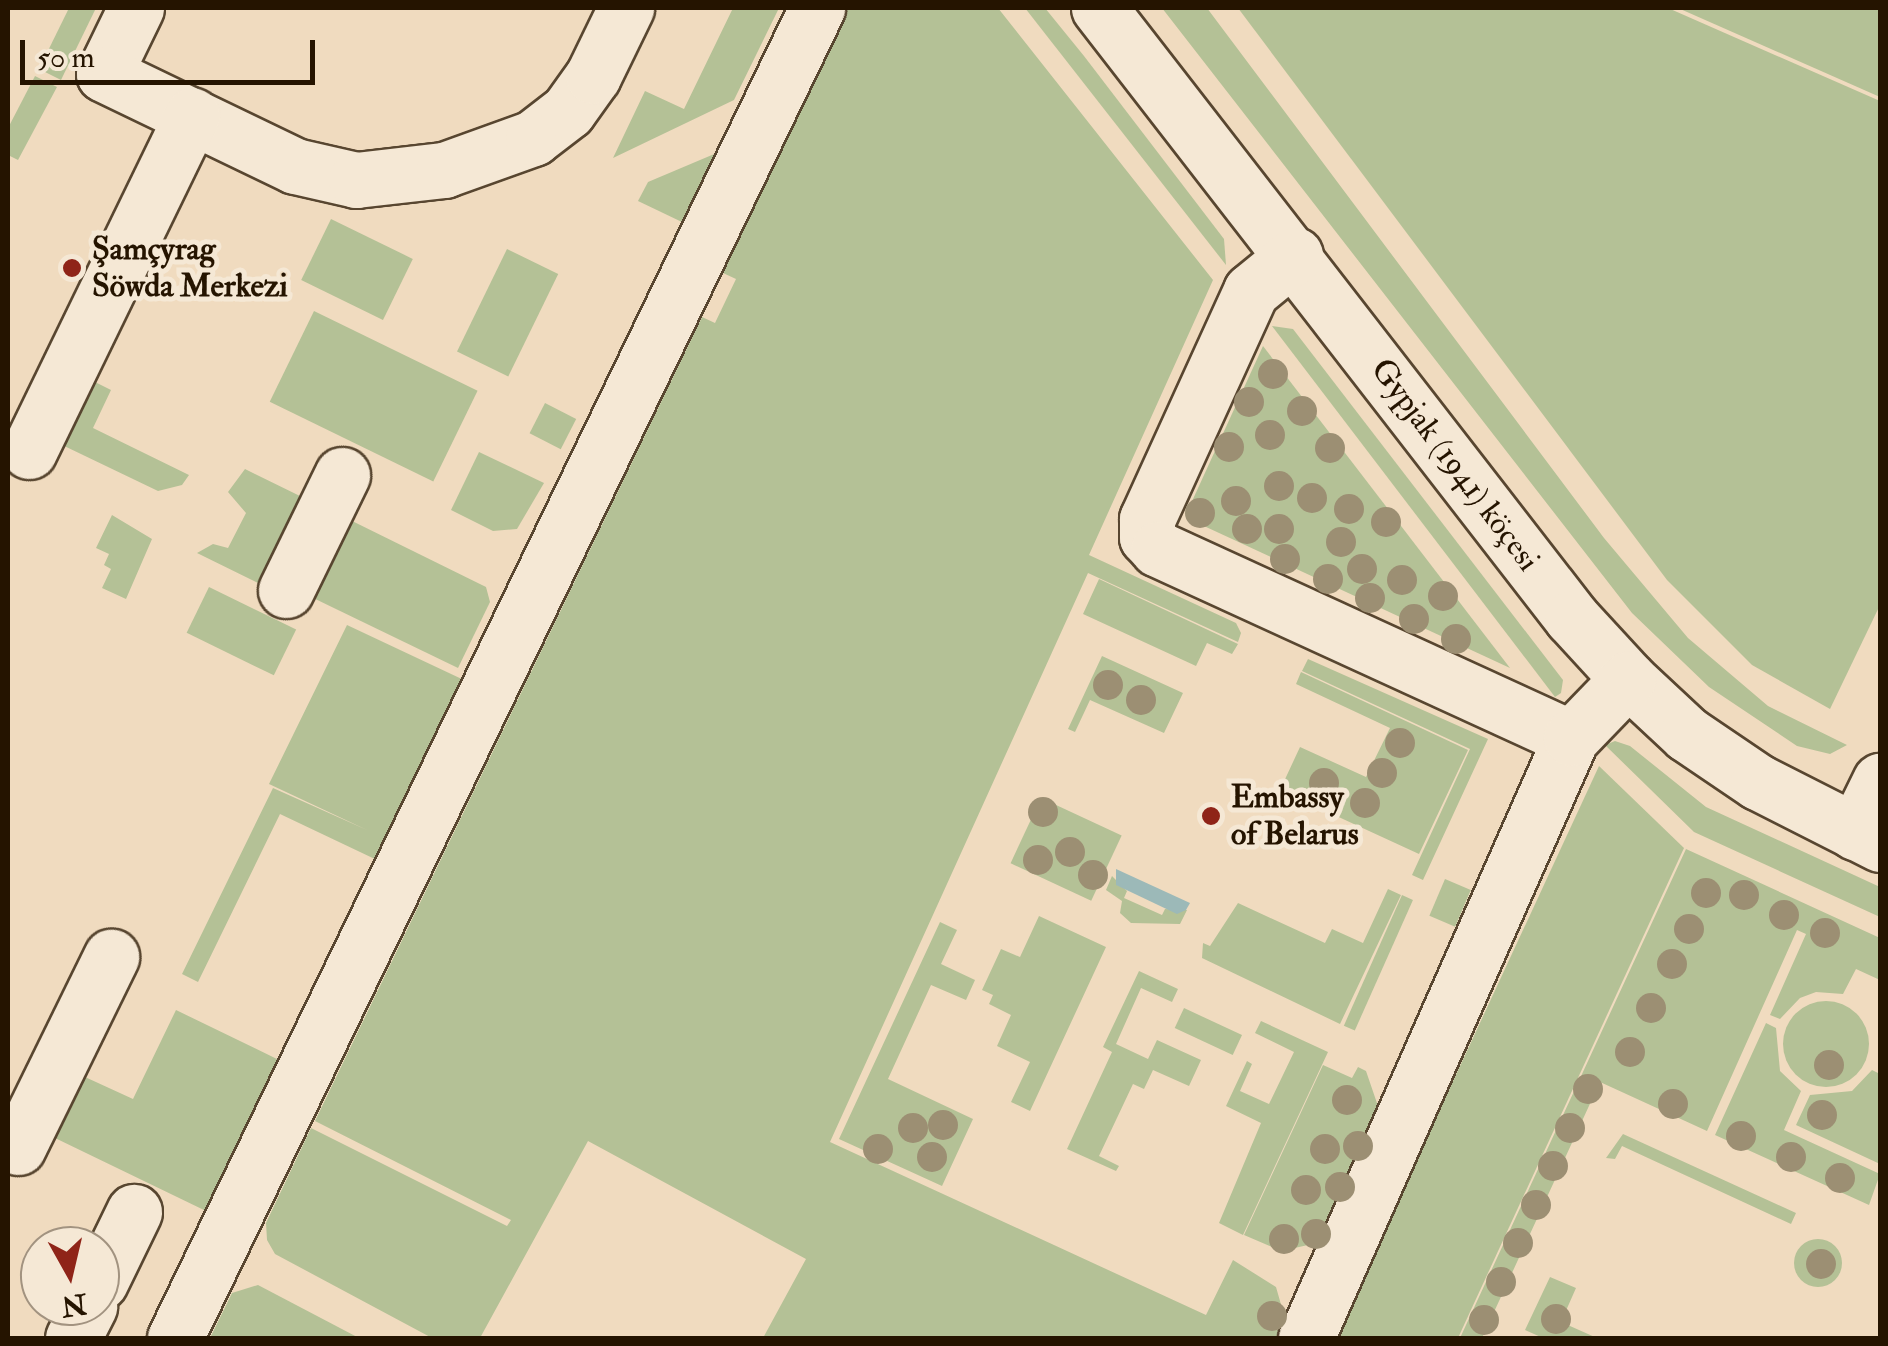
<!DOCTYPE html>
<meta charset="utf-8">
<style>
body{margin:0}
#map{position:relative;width:1888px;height:1346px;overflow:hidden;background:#f0dbbf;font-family:"IM FELL Double Pica",serif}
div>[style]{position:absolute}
.green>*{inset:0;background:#b4c196;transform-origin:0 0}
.round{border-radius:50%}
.water>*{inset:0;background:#9cb9b8}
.roads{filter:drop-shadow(2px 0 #584630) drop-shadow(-2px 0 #584630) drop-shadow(0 2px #584630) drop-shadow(0 -2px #584630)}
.minor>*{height:55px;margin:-27.5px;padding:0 27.5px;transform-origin:27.5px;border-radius:27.5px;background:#f5e8d5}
.trees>*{width:30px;height:30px;margin:-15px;border-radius:50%;background:#9c8f73}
.dots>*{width:28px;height:28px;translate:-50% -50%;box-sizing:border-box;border:5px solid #f5e8d5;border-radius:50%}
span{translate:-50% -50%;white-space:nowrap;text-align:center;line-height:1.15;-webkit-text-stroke:10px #f5e8d5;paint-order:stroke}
.poi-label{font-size:32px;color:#251400;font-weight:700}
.left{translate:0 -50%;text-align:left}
.street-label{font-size:32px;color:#251400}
.frame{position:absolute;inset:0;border:10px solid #251400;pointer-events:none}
.north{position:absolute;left:20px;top:1226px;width:100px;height:100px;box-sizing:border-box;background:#f5e8d5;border:2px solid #a29380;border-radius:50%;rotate:172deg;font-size:28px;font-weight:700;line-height:40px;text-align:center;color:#251400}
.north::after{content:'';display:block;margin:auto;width:35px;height:45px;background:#8f2418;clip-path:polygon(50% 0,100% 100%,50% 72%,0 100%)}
.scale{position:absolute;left:20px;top:40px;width:295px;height:45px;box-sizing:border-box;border:5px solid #251400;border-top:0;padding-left:12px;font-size:30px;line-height:35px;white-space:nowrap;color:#251400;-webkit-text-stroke:8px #f5e8d5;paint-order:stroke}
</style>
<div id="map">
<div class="green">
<div style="clip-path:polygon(69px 8px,96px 8px,61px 80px,39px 69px)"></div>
<div style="clip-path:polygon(733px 8px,779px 8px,734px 100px,613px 158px,645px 91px,684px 109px)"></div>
<div style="clip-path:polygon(847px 8px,998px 8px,1213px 280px,1089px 555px,1236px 623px,1241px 633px,1238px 642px,1088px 573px,830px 1142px,1206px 1315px,1233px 1260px,1276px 1287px,1284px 1315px,1279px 1338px,763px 1338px,806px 1259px,588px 1141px,480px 1338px,432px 1338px,275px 1254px,267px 1240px,266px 1223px,311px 1128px,507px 1226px,511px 1220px,315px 1121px,702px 317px,715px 323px,736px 279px,723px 273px)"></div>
<div style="clip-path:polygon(1025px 8px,1045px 8px,1084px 56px,1224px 239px,1226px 265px)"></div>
<div style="clip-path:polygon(1162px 8px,1207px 8px,1604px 538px,1688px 638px,1768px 706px,1847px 745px,1830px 754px,1797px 746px,1709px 687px,1632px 613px)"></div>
<div style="clip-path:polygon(1238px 8px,1668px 8px,1880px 101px,1880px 605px,1830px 709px,1752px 665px,1667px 580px)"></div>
<div style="clip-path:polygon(1678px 8px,1880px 8px,1880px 97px)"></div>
<div style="clip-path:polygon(35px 76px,57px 87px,18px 160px,8px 155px,8px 128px)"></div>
<div style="clip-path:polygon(719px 152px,684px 223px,638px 201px,648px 182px)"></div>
<div style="left:331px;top:219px;width:91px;height:68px;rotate:26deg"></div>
<div style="left:507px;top:249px;width:57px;height:114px;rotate:26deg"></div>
<div style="left:314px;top:311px;width:182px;height:101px;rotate:26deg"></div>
<div style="clip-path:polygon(1272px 326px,1293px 329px,1563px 680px,1561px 693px,1555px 697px)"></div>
<div style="clip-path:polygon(1263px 346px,1510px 668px,1191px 520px,1188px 510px)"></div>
<div style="clip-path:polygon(89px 379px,111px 390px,93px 428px,189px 475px,182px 485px,158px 491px,58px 443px)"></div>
<div style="left:545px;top:403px;width:35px;height:34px;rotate:27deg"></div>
<div style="clip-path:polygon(479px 452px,544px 483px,517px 529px,493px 531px,451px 510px)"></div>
<div style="clip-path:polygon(245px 469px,302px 497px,266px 587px,197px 553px,213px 544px,228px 548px,246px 513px,228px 492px)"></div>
<div style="clip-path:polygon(112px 515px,152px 539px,126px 599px,102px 588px,111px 569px,104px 565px,109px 554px,96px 548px)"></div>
<div style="clip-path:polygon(344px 517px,486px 587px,490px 602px,458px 668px,307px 595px)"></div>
<div style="clip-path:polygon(1099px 579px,1238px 644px,1232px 654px,1207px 643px,1196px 666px,1083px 614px)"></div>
<div style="left:209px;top:587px;width:97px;height:51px;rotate:26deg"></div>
<div style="clip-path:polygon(347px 625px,466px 681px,379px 861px,280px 814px,198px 982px,182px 974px,273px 788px,367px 830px,269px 784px)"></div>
<div style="clip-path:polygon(1102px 656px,1183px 693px,1164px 733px,1090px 700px,1075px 732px,1068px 729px)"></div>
<div style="clip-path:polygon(1308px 659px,1488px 739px,1423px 880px,1412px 875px,1470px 749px,1302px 671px)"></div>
<div style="clip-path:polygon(1301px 672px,1468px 750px,1419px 854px,1280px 790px,1300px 747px,1366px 777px,1390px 728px,1296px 684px)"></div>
<div style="clip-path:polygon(1615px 741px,1630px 746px,1706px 807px,1880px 887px,1880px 917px,1694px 832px,1605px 745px)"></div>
<div style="clip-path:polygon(1599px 766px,1684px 848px,1458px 1338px,1334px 1338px)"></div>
<div style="left:1041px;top:798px;width:89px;height:72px;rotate:25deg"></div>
<div style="clip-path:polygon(1686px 849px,1880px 938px,1880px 980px,1856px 969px,1843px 994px,1816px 992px,1800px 998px,1780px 1019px,1770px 1015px,1806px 934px,1797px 930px,1707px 1131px,1600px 1082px,1482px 1338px,1460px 1338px)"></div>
<div style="clip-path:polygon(1112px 876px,1127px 891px,1124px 898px,1162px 915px,1165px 909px,1187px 910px,1180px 924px,1131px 923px,1120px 913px,1122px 901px,1106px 890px)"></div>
<div style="left:1445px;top:879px;width:28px;height:40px;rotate:23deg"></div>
<div style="clip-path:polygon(1388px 889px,1401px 895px,1340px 1024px,1202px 958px,1203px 943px,1210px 946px,1238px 903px,1325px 943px,1332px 929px,1363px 943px)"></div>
<div style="left:1402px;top:895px;width:12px;height:143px;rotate:24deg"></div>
<div style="clip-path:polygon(1039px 916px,1106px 947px,1030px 1111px,1011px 1102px,1030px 1062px,997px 1046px,1011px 1015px,989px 1004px,993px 995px,982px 990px,1001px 949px,1020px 957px)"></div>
<div style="clip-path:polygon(940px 922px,957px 930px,941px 964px,975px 980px,966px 1000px,931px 985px,888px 1079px,973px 1119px,942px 1186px,839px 1139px)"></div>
<div style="clip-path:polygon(1139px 971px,1178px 989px,1172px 1002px,1141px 988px,1116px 1044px,1148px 1059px,1157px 1040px,1201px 1060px,1189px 1086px,1153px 1070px,1144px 1089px,1133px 1084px,1099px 1156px,1119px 1166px,1116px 1171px,1067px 1149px,1112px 1052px,1103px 1047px)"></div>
<div class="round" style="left:1783px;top:1001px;width:86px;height:86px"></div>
<div style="left:1184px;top:1008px;width:64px;height:22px;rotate:25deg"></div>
<div style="clip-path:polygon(176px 1010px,279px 1060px,206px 1211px,55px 1138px,85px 1077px,133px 1099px)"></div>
<div style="clip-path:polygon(1261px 1021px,1328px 1052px,1243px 1235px,1219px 1223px,1261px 1123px,1226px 1106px,1247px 1061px,1252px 1064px,1240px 1091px,1269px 1104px,1294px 1052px,1255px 1033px)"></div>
<div style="clip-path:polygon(1766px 1023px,1776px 1028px,1780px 1071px,1801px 1091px,1784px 1130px,1880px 1174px,1869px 1205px,1715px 1135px)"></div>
<div style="clip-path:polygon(1323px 1065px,1352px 1078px,1358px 1067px,1366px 1071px,1379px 1109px,1324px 1230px,1308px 1245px,1281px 1251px,1244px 1235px)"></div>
<div style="clip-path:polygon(1872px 1070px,1880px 1074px,1880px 1164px,1796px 1125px,1810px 1095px,1852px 1091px)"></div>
<div style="clip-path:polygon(1623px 1134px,1796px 1213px,1791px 1224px,1622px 1146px,1615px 1159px,1606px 1158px)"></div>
<div class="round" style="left:1794px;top:1239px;width:48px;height:48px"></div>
<div style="clip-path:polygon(1550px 1277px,1576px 1288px,1561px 1322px,1597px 1338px,1543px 1338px,1525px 1330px)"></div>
<div style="clip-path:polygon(258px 1285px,359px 1338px,210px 1338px,232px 1293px)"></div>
</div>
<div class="water">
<div style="clip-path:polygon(1116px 869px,1190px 903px,1186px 910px,1177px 914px,1116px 885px)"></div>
</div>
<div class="roads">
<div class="minor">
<div style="left:136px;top:8px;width:73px;rotate:115.9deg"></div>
<div style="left:104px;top:74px;width:212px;rotate:25.7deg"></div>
<div style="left:295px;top:166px;width:63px;rotate:12.9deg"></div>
<div style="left:356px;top:180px;width:89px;rotate:-6.5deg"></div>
<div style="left:444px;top:170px;width:95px;rotate:-19.8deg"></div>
<div style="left:533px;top:138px;width:44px;rotate:-37.6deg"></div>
<div style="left:568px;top:111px;width:43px;rotate:-54.5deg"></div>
<div style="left:593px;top:76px;width:76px;rotate:-64.1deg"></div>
<div style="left:1099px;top:8px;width:772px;rotate:52.21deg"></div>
<div style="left:1572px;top:618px;width:83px;rotate:47.4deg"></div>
<div style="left:1628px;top:679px;width:81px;rotate:43deg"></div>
<div style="left:1687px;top:734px;width:86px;rotate:34.1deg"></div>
<div style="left:1758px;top:782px;width:137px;rotate:26.9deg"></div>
<div style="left:1295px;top:255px;width:57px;rotate:140.7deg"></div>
<div style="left:1251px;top:291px;width:251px;rotate:114.5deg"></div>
<div style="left:1147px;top:519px;width:18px;rotate:90deg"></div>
<div style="left:1147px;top:537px;width:16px;rotate:47deg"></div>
<div style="left:1158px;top:549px;width:454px;rotate:24.6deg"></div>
<div style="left:29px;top:451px;width:373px;rotate:-64.1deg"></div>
<div style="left:286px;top:590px;width:128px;rotate:-64deg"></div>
<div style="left:1855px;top:832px;width:57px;rotate:-63.9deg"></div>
<div style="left:18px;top:1147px;width:212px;rotate:-63.9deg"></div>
<div style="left:100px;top:1282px;width:78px;rotate:-64.1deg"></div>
<div style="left:73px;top:1338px;width:36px;rotate:-63deg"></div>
<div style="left:175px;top:1338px;width:1477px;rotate:-64.23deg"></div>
<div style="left:1306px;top:1338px;width:656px;rotate:-66.17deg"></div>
<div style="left:1571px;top:738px;width:82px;rotate:-46deg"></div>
</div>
</div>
<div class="trees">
<div style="left:1273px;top:374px"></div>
<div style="left:1249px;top:402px"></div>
<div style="left:1302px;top:411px"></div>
<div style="left:1270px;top:435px"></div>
<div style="left:1229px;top:447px"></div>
<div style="left:1330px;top:448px"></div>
<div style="left:1279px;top:486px"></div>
<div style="left:1312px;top:498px"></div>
<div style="left:1236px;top:501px"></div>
<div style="left:1349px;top:509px"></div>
<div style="left:1200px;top:513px"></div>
<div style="left:1386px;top:522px"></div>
<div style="left:1247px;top:529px"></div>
<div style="left:1279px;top:529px"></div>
<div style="left:1341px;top:542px"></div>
<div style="left:1285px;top:559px"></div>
<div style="left:1362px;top:569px"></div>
<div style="left:1328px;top:579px"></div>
<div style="left:1402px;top:580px"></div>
<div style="left:1443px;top:596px"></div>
<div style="left:1370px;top:598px"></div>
<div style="left:1414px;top:619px"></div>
<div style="left:1456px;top:639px"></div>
<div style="left:1108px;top:685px"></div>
<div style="left:1141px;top:700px"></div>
<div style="left:1400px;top:743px"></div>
<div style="left:1382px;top:773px"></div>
<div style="left:1324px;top:783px"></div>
<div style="left:1365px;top:803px"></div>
<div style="left:1043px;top:812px"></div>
<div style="left:1070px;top:852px"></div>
<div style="left:1038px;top:860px"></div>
<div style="left:1093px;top:875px"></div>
<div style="left:1706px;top:893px"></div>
<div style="left:1744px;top:895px"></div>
<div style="left:1784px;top:915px"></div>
<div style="left:1689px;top:929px"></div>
<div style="left:1825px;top:933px"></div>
<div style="left:1672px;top:964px"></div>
<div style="left:1651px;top:1008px"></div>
<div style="left:1630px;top:1052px"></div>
<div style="left:1829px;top:1065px"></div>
<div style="left:1588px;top:1089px"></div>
<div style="left:1347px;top:1100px"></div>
<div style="left:1673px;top:1104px"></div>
<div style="left:1822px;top:1115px"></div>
<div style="left:943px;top:1125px"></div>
<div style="left:913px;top:1128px"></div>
<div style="left:1570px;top:1128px"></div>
<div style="left:1741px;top:1136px"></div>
<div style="left:1358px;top:1146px"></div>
<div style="left:878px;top:1149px"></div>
<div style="left:1325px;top:1149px"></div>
<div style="left:932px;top:1157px"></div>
<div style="left:1791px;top:1157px"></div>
<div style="left:1553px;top:1166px"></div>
<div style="left:1840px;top:1178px"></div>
<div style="left:1340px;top:1187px"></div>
<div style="left:1306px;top:1190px"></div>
<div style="left:1536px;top:1205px"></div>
<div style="left:1316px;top:1234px"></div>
<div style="left:1284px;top:1239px"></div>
<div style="left:1518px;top:1243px"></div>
<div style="left:1821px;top:1264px"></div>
<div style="left:1501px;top:1282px"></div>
<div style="left:1272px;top:1316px"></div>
<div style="left:1556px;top:1319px"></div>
<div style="left:1484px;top:1320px"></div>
</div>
<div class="dots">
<div style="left:72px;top:268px;background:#8f2418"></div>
<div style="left:1211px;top:816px;background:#8f2418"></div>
</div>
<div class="poi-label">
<span class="left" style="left:92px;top:268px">Şamçyrag<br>Söwda Merkezi</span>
<span class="left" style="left:1231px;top:816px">Embassy<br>of Belarus</span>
</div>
<div class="street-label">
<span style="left:1455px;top:465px;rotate:53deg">Gypjak (1941) köçesi</span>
</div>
<div class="frame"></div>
<div class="north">N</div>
<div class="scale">50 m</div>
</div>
